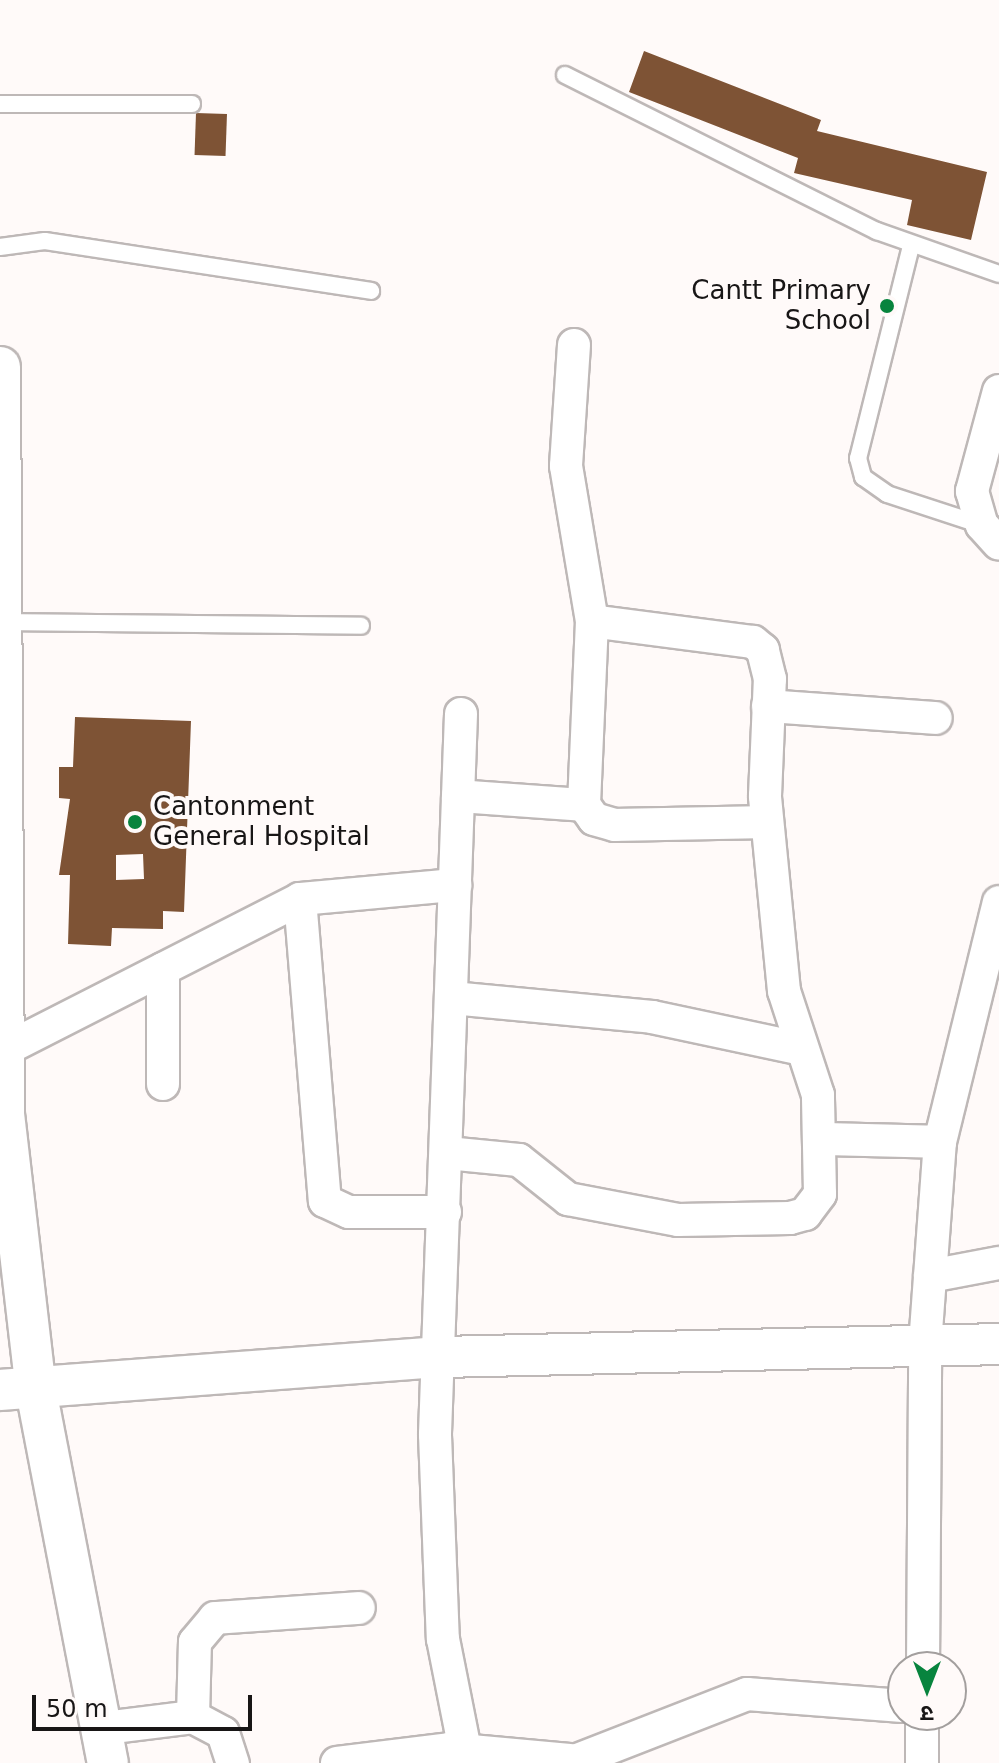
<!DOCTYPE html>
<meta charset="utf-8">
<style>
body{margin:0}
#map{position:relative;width:999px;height:1763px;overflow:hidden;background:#fffaf9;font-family:"DejaVu Sans","Noto Sans Devanagari",sans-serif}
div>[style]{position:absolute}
.building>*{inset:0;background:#7e5335;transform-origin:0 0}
.roads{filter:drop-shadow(2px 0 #beb8b7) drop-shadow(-2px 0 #beb8b7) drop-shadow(0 2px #beb8b7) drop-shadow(0 -2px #beb8b7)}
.service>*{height:16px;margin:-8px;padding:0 8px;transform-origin:8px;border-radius:8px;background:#fff}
.minor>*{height:32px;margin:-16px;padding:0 16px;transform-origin:16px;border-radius:16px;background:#fff}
.tertiary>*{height:40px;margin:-20px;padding:0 20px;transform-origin:20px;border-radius:20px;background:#fff}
.dots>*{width:22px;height:22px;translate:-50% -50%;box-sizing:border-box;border:4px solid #fffaf9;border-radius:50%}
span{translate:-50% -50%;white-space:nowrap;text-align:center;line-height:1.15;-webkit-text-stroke:8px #fffaf9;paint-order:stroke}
.poi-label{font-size:26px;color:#181616}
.right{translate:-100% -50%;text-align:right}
.left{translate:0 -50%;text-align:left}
.north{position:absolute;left:887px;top:1651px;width:80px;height:80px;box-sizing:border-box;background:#fffaf9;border:2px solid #a39f9e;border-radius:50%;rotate:180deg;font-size:22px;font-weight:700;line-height:32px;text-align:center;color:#181616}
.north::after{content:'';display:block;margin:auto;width:28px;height:36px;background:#08843e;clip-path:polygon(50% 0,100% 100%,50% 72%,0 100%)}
.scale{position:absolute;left:32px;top:1695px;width:220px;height:36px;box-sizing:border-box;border:4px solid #181616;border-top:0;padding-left:10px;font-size:24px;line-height:28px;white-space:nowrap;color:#181616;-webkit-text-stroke:6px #fffaf9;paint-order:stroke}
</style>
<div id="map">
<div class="building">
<div style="clip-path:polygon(644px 51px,821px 120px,817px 131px,987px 172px,971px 240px,907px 225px,912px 200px,794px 173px,798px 158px,629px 92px)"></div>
<div style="left:196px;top:113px;width:31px;height:42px;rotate:2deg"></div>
<div style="clip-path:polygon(evenodd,75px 717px,191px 721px,184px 912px,163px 911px,163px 929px,112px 928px,111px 946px,68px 944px,70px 875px,59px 875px,70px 799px,59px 798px,59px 767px,73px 767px,75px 717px,143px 854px,144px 879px,116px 880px,116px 855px,143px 854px)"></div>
</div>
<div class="roads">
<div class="service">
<div style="left:565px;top:75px;width:349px;rotate:26.6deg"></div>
<div style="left:877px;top:231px;width:129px;rotate:19.4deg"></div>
<div style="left:0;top:104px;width:192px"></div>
<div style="left:911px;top:246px;width:219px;rotate:104deg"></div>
<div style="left:858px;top:458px;width:20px;rotate:75deg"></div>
<div style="left:863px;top:477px;width:29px;rotate:35deg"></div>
<div style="left:887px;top:494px;width:100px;rotate:18.1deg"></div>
<div style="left:0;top:247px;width:45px;rotate:-7.6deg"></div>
<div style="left:45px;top:241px;width:330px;rotate:8.7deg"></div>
<div style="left:2px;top:622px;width:359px;rotate:0.6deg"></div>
</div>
<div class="minor">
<div style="left:574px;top:345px;width:121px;rotate:93.8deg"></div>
<div style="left:566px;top:466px;width:157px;rotate:80.5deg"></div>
<div style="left:592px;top:621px;width:184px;rotate:92.5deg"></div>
<div style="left:584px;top:805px;width:17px;rotate:54deg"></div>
<div style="left:594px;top:819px;width:22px;rotate:16deg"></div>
<div style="left:615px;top:825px;width:152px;rotate:-1.1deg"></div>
<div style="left:999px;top:391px;width:104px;rotate:105.1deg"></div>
<div style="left:972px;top:491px;width:35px;rotate:74deg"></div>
<div style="left:982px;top:525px;width:25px;rotate:48deg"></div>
<div style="left:768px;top:706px;width:168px;rotate:4.1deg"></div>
<div style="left:461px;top:714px;width:721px;rotate:92.07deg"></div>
<div style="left:435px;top:1435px;width:204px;rotate:87.8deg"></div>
<div style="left:443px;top:1639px;width:113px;rotate:78.8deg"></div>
<div style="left:458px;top:796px;width:126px;rotate:4.1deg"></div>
<div style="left:300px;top:899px;width:303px;rotate:85.3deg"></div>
<div style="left:325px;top:1201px;width:26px;rotate:25deg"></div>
<div style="left:349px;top:1212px;width:96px"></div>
<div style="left:452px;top:998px;width:201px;rotate:5.4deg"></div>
<div style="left:652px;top:1017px;width:149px;rotate:12deg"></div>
<div style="left:4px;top:1050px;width:332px;rotate:-27deg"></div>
<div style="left:300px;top:899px;width:156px;rotate:-5.2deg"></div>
<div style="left:163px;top:1084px;width:115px;rotate:-90deg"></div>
<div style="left:821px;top:1139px;width:119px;rotate:1.4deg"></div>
<div style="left:447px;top:1153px;width:72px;rotate:5.6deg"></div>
<div style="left:519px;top:1160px;width:63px;rotate:38.5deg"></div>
<div style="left:568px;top:1199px;width:112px;rotate:10.8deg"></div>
<div style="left:678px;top:1220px;width:112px;rotate:-1deg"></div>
<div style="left:790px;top:1218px;width:16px;rotate:-15deg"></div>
<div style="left:805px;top:1214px;width:25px;rotate:-53deg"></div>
<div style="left:820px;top:1194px;width:99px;rotate:-91.2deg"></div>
<div style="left:818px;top:1095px;width:109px;rotate:-108.1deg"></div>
<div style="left:784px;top:991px;width:196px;rotate:-95.6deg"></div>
<div style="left:765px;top:796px;width:117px;rotate:-87.6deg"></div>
<div style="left:770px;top:679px;width:30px;rotate:-104deg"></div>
<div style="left:763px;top:650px;width:13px;rotate:-141deg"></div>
<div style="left:753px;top:642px;width:162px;rotate:-172.6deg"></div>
<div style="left:930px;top:1276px;width:70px;rotate:-10.7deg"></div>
<div style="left:923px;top:1667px;width:322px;rotate:-89.6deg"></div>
<div style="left:925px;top:1345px;width:204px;rotate:-85.8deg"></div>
<div style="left:940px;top:1142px;width:247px;rotate:-76.2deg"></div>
<div style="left:193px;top:1717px;width:75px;rotate:-88.5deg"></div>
<div style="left:195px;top:1642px;width:31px;rotate:-50deg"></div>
<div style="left:215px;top:1618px;width:144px;rotate:-4deg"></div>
<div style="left:105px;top:1728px;width:89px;rotate:-7.1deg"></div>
<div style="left:193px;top:1717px;width:34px;rotate:28deg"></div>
<div style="left:223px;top:1733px;width:32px;rotate:72deg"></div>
<div style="left:337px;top:1763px;width:113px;rotate:-7.1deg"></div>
<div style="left:449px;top:1749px;width:121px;rotate:5.2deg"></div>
<div style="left:570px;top:1763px;width:190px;rotate:-21.3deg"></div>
<div style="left:747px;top:1694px;width:156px;rotate:4.4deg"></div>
<div style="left:922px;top:1763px;width:48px;rotate:-90deg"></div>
</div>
<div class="tertiary">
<div style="left:0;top:367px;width:747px;rotate:89.69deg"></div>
<div style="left:4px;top:1114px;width:278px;rotate:83.4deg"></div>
<div style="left:36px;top:1390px;width:380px;rotate:79.1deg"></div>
<div style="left:0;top:1390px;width:442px;rotate:-4.3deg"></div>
<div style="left:441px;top:1357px;width:558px;rotate:-1.33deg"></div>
</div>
</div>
<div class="dots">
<div style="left:887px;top:306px;background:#08843e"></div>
<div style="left:135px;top:822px;background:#08843e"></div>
</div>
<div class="poi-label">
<span class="right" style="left:871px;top:306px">Cantt Primary<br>School</span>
<span class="left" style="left:153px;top:822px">Cantonment<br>General Hospital</span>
</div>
<div class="north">उ</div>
<div class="scale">50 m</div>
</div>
